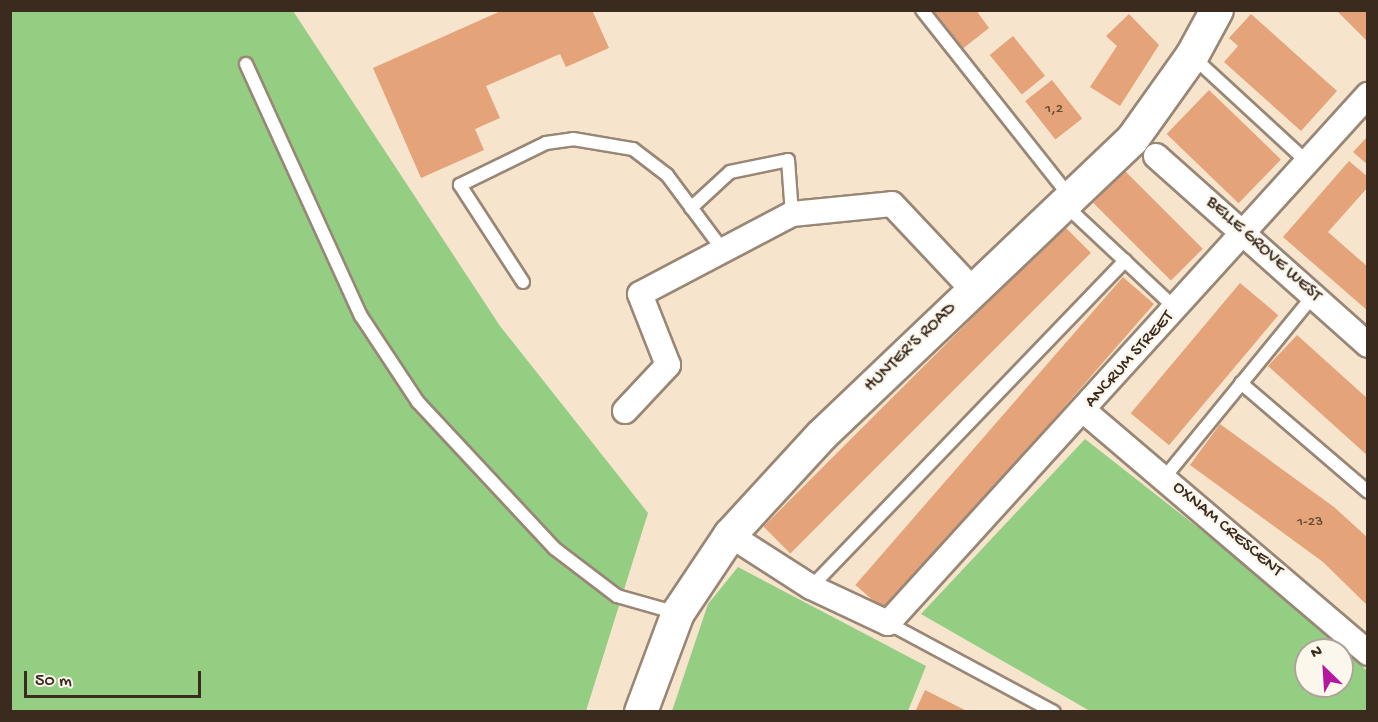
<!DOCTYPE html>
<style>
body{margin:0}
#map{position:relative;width:1378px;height:722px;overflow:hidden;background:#f7e4cd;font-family:"Gochi Hand",sans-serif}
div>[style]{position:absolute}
.green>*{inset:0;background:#93ce83}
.building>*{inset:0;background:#e4a379;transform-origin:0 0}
.roads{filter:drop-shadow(2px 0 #998776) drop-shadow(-2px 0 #998776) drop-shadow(0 2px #998776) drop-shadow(0 -2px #998776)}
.service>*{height:12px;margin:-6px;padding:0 6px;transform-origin:6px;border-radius:6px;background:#fff}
.minor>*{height:24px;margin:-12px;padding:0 12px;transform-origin:12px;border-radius:12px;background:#fff}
.tertiary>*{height:32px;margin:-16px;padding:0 16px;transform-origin:16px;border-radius:16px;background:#fff}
span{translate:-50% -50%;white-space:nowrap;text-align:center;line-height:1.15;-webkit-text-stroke:5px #fbf7ec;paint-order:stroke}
.number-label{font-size:15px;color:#654835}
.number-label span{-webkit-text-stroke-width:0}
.street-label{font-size:18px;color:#3b2a1e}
.frame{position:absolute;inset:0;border:12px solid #3b2a1e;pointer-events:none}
.north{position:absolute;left:1294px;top:638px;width:60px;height:60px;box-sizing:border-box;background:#fbf7ec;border:2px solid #aea59a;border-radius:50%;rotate:335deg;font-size:16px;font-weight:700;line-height:24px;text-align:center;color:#3b2a1e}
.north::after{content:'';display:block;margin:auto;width:21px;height:27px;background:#b5179e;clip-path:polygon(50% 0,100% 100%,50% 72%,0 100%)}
.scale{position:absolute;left:24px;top:671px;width:177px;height:27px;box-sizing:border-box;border:3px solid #3b2a1e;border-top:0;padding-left:8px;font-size:18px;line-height:21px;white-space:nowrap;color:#3b2a1e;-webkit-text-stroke:4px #fbf7ec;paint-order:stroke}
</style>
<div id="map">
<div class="green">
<div style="clip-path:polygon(10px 11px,293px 11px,500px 326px,648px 513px,586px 711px,11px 711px)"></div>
<div style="clip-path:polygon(evenodd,1085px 439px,1321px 624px,1367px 671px,1367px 711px,1090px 711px,921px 614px,1085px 439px,1306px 650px,1342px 650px,1342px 686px,1306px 686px,1306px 650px)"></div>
<div style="clip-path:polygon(738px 567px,926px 666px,908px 711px,672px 711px,708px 604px)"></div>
</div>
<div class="building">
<div style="clip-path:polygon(503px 10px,592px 10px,609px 48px,566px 67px,560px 54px,486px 86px,500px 118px,475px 129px,484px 150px,421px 178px,373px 68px)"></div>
<div style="clip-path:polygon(930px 10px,976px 10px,989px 28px,961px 50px)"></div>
<div style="clip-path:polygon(1336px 10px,1368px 10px,1368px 42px)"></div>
<div style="clip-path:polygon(1129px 14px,1159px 45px,1120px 106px,1090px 87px,1117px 46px,1106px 36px)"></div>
<div style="clip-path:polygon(1251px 14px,1337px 91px,1301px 131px,1224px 62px,1238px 46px,1229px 38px)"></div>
<div style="left:1013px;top:36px;width:51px;height:30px;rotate:51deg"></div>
<div style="left:1052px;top:80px;width:49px;height:34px;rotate:52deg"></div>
<div style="left:1209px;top:90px;width:100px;height:61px;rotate:44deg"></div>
<div style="clip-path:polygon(1368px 136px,1368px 165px,1353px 152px)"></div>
<div style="clip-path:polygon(1349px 161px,1368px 177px,1368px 187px,1328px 232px,1368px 267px,1368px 311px,1283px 237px)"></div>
<div style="left:1125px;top:171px;width:110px;height:45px;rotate:45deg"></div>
<div style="left:1064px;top:226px;width:38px;height:425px;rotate:45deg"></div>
<div style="left:1123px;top:277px;width:41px;height:408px;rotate:41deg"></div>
<div style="left:1240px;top:283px;width:50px;height:170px;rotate:40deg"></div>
<div style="clip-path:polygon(1297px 335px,1368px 399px,1368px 456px,1268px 366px)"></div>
<div style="clip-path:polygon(1220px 424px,1334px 507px,1368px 538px,1368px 606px,1323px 562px,1190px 465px)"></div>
<div style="clip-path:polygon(925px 690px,969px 712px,915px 712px)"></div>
</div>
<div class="roads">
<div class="service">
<div style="left:922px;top:10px;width:238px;rotate:51.6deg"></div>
<div style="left:1192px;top:56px;width:155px;rotate:42.6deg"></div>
<div style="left:246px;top:64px;width:277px;rotate:65.5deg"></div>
<div style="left:361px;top:316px;width:103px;rotate:56.5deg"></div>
<div style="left:418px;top:402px;width:200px;rotate:47deg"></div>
<div style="left:554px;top:548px;width:79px;rotate:37.3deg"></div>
<div style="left:617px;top:596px;width:62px;rotate:15.8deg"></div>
<div style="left:1065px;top:205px;width:152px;rotate:43.1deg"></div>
<div style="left:691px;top:208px;width:53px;rotate:-42.7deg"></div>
<div style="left:730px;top:172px;width:59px;rotate:-11.7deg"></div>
<div style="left:788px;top:160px;width:54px;rotate:85.8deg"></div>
<div style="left:523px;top:282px;width:116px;rotate:-123deg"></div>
<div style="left:460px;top:185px;width:96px;rotate:-26deg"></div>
<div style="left:546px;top:143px;width:27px;rotate:-8deg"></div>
<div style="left:573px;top:139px;width:61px;rotate:9.5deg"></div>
<div style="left:633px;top:149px;width:43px;rotate:37.4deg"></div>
<div style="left:667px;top:175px;width:94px;rotate:53.3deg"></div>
<div style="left:1241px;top:383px;width:167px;rotate:40.6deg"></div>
<div style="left:1164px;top:478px;width:237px;rotate:-50.7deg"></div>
<div style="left:811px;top:587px;width:453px;rotate:-46.1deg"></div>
<div style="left:888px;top:623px;width:188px;rotate:28.2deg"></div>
</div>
<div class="minor">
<div style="left:1156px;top:156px;width:284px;rotate:41.7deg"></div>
<div style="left:625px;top:411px;width:63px;rotate:-46.9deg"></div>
<div style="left:668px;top:365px;width:76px;rotate:-111.5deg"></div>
<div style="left:640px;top:294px;width:172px;rotate:-27.8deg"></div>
<div style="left:792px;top:214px;width:100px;rotate:-5.7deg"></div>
<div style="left:892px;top:204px;width:117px;rotate:46.7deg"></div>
<div style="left:1084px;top:411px;width:373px;rotate:40.4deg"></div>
<div style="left:730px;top:535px;width:96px;rotate:32.7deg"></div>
<div style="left:811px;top:587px;width:85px;rotate:25.1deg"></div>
<div style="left:888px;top:623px;width:714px;rotate:-47.73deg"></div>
</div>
<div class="tertiary">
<div style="left:641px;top:712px;width:106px;rotate:-69.5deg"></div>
<div style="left:678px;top:613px;width:94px;rotate:-56.3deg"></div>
<div style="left:730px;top:535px;width:136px;rotate:-47.4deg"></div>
<div style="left:822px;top:435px;width:428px;rotate:-43.6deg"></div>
<div style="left:1132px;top:140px;width:103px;rotate:-54.5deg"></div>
<div style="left:1192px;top:56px;width:52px;rotate:-61.5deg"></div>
</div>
</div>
<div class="number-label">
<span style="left:1054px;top:110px">1,2</span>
<span style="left:1310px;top:523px">1-23</span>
</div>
<div class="street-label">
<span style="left:1263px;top:250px;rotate:42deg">BELLE GROVE WEST</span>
<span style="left:911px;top:348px;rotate:-44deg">HUNTER'S ROAD</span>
<span style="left:1130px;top:360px;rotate:-48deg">ANCRUM STREET</span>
<span style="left:1227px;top:530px;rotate:40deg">OXNAM CRESCENT</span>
</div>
<div class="frame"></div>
<div class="north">N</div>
<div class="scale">50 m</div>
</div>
